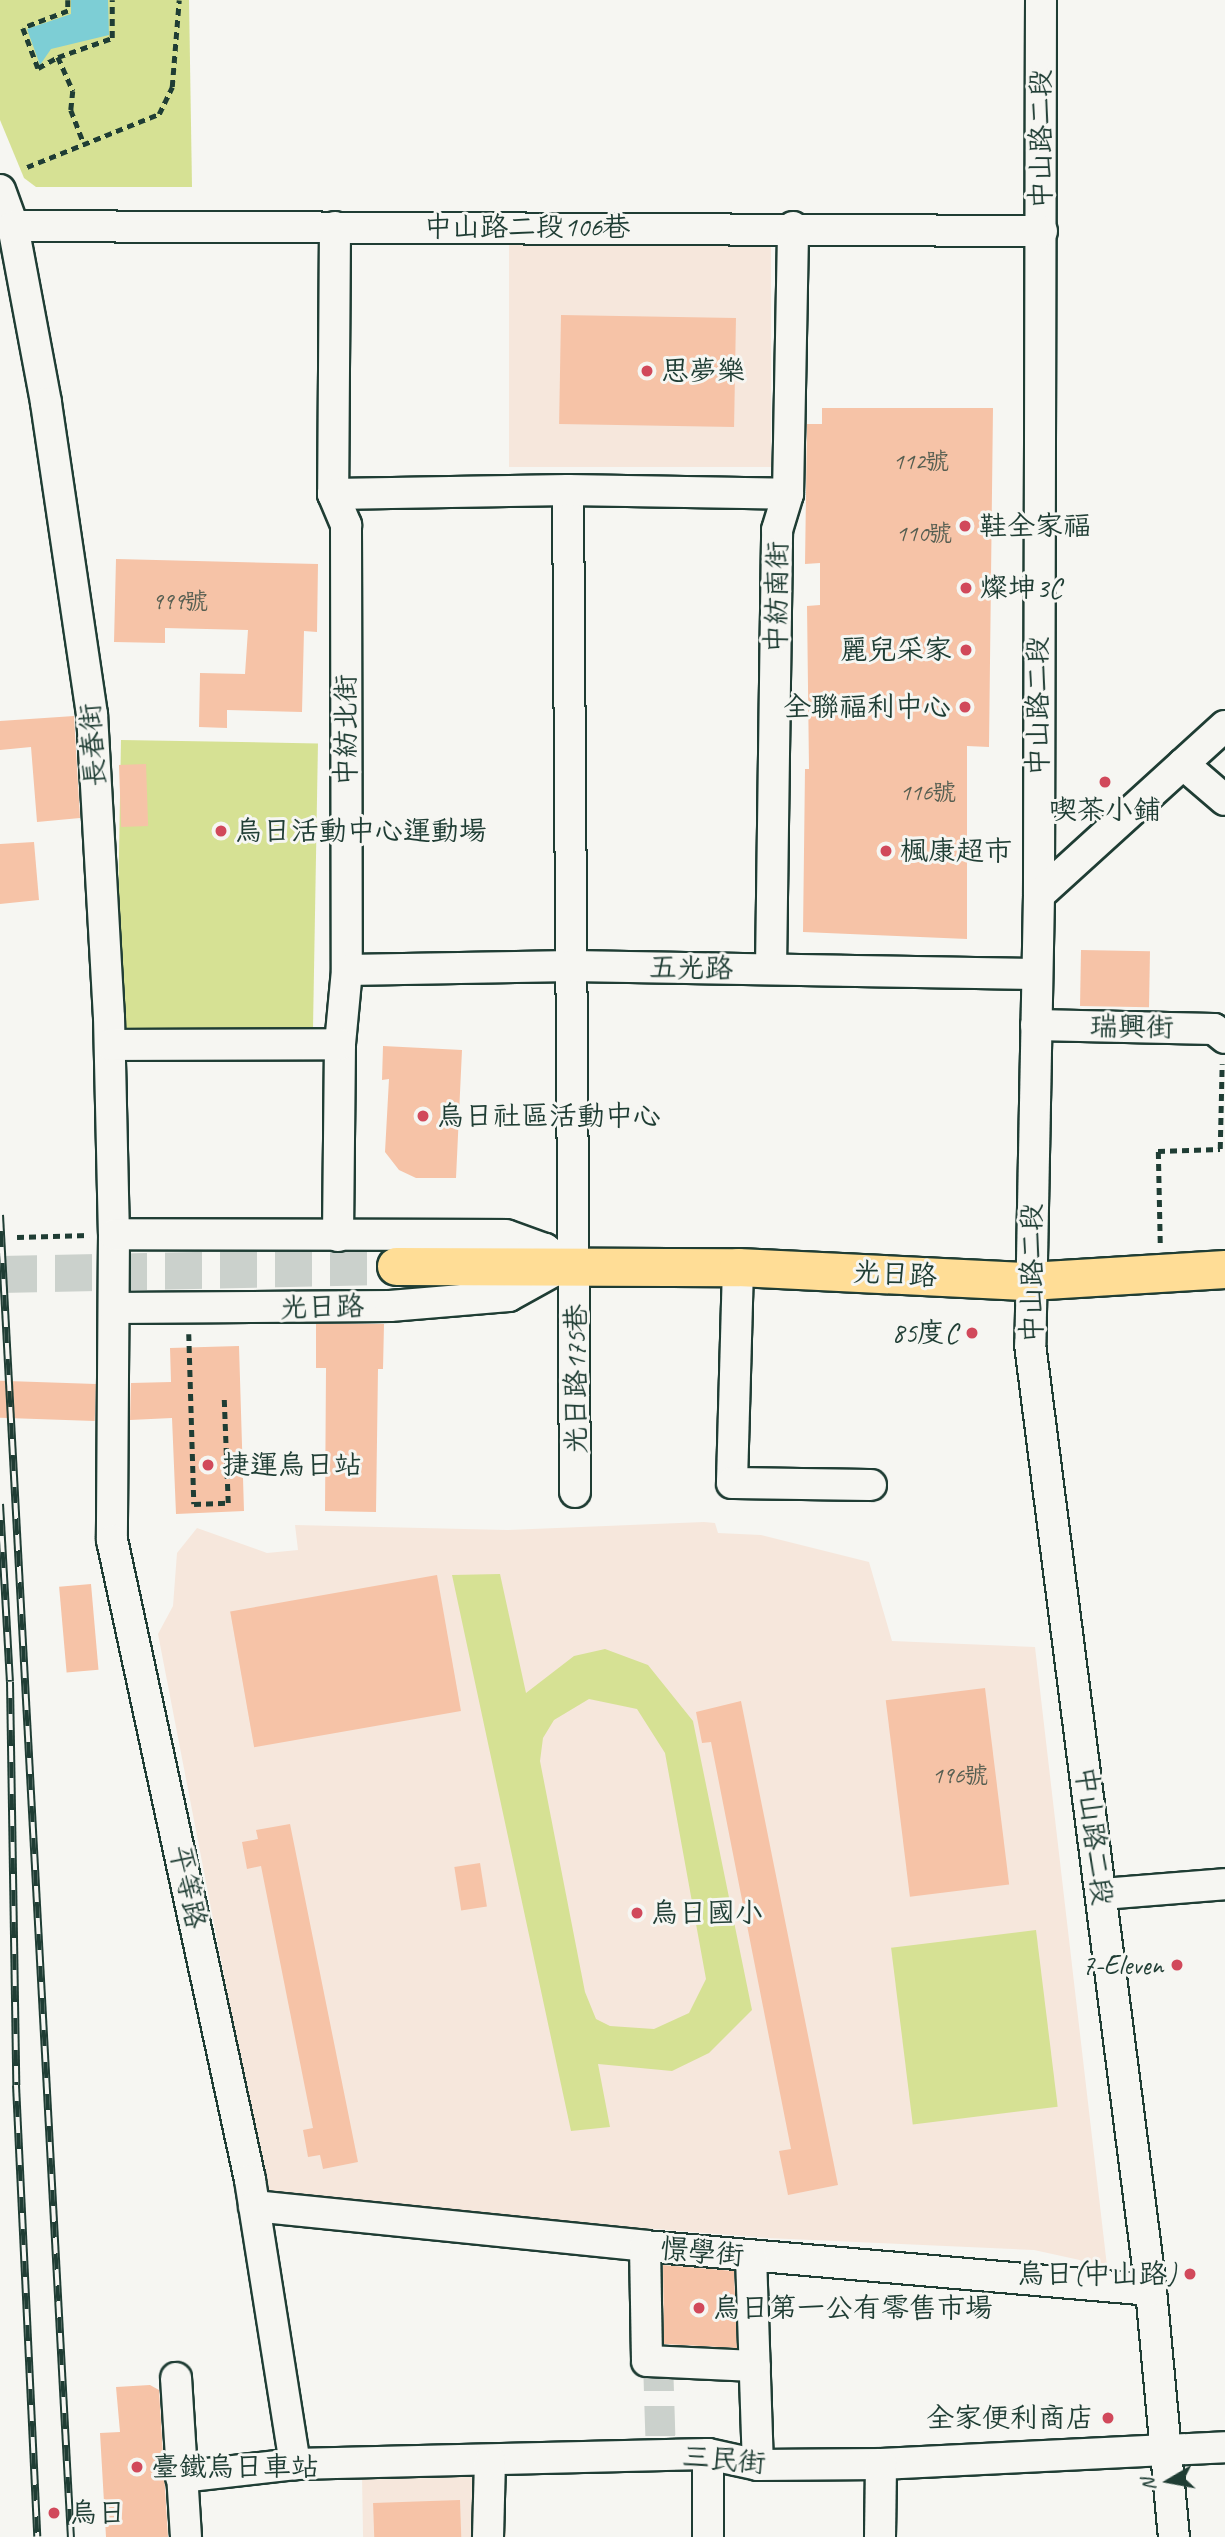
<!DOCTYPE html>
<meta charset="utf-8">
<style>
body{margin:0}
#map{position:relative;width:1225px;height:2537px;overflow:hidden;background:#f6f6f2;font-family:Caveat,"LXGW WenKai TC",sans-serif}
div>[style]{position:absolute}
.built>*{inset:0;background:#f6e7dc;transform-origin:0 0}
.green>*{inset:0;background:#d6e194;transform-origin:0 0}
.water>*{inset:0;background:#7dced5}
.building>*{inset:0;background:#f6c3a7;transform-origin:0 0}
.minor-tunnel>*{height:30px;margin-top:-15px;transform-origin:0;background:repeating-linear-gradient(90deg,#cbd1cc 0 30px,transparent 0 45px)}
.major-tunnel>*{height:37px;margin-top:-18.5px;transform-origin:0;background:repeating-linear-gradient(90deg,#cbd1cc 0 37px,transparent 0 55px)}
.path>*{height:4.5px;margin-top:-2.25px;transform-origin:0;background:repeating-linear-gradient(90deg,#1f3d34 0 7px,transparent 0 12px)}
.roads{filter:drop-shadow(2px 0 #1f3d34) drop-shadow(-2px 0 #1f3d34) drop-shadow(0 2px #1f3d34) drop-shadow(0 -2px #1f3d34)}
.minor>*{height:30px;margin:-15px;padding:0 15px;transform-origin:15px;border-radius:15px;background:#f6f6f2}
.major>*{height:37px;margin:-18.5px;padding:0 18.5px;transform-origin:18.5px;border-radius:18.5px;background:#ffdd96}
.rail>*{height:8px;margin-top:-4px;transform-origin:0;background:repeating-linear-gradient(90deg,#f6f6f2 0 16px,#1f3d34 0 32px);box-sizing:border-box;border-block:2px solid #1f3d34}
.dots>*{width:19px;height:19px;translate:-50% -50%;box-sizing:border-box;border:4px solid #f6f6f2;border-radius:50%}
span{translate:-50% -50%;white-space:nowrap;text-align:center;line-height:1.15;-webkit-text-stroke:6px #f6f6f2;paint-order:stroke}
.number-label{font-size:24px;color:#555e51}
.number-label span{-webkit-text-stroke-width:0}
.street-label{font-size:28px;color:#1f3d34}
.poi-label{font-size:28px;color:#1f3d34}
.left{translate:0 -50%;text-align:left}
.right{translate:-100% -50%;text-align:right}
.north{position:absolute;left:1134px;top:2446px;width:70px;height:70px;-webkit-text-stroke:5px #f6f6f2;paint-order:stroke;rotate:260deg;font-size:19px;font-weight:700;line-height:28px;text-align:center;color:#1f3d34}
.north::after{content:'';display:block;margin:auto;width:24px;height:32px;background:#1f3d34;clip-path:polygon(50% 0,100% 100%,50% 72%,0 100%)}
</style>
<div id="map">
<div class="built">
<div style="left:509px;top:242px;width:262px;height:225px"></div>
<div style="clip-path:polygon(704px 1522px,715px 1523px,718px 1533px,761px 1535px,869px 1562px,892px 1641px,1035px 1647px,1107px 2266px,1034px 2250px,767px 2238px,267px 2198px,158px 1634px,173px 1606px,177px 1553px,197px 1528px,267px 1553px,298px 1550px,295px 1525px,507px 1530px)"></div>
<div style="left:505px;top:2474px;width:63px;height:143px;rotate:89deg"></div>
</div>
<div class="green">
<div style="clip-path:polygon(0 0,189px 0,192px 187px,36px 187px,24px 178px,0 120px)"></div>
<div style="left:121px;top:740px;width:197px;height:292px;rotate:1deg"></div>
<div style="clip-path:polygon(evenodd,500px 1574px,526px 1693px,574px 1656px,605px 1649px,648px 1665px,693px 1721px,752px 2010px,709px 2053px,672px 2071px,598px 2064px,610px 2127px,571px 2131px,452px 1575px,500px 1574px,589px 1699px,637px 1709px,665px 1753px,706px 1979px,689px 2013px,654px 2029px,610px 2026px,596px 2019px,585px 1992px,540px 1761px,543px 1738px,554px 1720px,589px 1699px)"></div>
<div style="left:1036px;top:1930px;width:178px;height:146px;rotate:83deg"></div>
</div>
<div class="water">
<div style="clip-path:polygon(71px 0,108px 0,109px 35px,51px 49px,40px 65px,27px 29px,71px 14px)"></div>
</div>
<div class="building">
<div style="left:561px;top:315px;width:175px;height:109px;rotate:1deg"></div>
<div style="clip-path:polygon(822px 408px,993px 408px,989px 747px,967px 746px,967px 939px,803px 932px,805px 769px,809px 769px,807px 606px,820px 605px,820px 563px,805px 564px,807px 424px,822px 424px)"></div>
<div style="clip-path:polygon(116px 559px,318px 564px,317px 632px,304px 631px,302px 712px,227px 710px,227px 728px,199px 727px,200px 673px,245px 674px,248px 630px,165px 628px,165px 643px,114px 642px)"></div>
<div style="clip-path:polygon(74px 716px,80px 818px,37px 822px,31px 747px,0 750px,0 721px)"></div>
<div style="left:146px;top:764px;width:62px;height:27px;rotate:88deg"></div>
<div style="clip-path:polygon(34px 842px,39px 900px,0 904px,0 844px)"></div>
<div style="left:1081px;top:950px;width:69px;height:56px;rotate:1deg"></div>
<div style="clip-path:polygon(383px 1046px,462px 1050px,456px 1178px,416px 1178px,399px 1170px,385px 1152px,389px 1079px,382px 1080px)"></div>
<div style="clip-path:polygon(316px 1324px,384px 1324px,383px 1369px,378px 1369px,376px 1512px,325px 1511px,326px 1368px,316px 1368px)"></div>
<div style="clip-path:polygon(239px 1346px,244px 1511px,176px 1514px,172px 1418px,130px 1420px,131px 1383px,171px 1382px,170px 1348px)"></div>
<div style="left:96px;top:1384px;width:37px;height:96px;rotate:92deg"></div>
<div style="left:437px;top:1575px;width:138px;height:210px;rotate:80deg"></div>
<div style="left:91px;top:1584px;width:86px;height:32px;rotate:85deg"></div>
<div style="left:985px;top:1688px;width:198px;height:100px;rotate:83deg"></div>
<div style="clip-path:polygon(741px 1701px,838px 2185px,788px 2195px,779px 2151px,791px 2149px,711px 1742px,702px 1743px,696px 1712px)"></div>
<div style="clip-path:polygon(290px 1824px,358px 2162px,323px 2169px,320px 2155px,308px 2157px,303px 2130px,313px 2128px,261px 1866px,247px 1869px,242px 1842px,258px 1839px,256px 1830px)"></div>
<div style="left:480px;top:1863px;width:44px;height:26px;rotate:81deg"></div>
<div style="clip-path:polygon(663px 2265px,734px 2271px,737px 2348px,664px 2344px)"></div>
<div style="clip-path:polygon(150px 2385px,159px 2390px,168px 2537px,106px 2537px,100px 2433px,120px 2432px,116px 2387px)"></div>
<div style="left:460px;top:2500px;width:37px;height:87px;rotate:88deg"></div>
</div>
<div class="minor-tunnel">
<div style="left:658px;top:2361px;width:95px;rotate:88.2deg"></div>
</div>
<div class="major-tunnel">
<div style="left:0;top:1274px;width:396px;rotate:-1.2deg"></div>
</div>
<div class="path">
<div style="left:68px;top:0;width:11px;rotate:90deg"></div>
<div style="left:68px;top:11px;width:48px;rotate:159.3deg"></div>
<div style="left:23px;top:28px;width:43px;rotate:69.4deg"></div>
<div style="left:38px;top:68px;width:23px;rotate:-29deg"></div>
<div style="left:58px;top:57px;width:37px;rotate:66deg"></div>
<div style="left:73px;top:91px;width:19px;rotate:96deg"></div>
<div style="left:71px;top:110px;width:36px;rotate:69deg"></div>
<div style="left:58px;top:57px;width:57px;rotate:-19.4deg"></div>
<div style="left:112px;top:38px;width:38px;rotate:-90deg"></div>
<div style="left:27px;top:167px;width:142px;rotate:-21.9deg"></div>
<div style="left:159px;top:114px;width:30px;rotate:-64deg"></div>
<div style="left:172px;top:87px;width:87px;rotate:-85.4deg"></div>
<div style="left:17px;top:1237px;width:72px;rotate:-1.6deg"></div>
<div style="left:1160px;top:1243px;width:92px;rotate:-91.2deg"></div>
<div style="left:1158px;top:1151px;width:62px;rotate:-1.8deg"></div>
<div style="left:1220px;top:1149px;width:85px;rotate:-88.7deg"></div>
<div style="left:189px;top:1334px;width:170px;rotate:88.3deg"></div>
<div style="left:194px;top:1504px;width:34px;rotate:-2deg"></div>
<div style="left:228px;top:1503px;width:104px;rotate:-92.2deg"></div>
</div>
<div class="roads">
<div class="minor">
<div style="left:1041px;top:0;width:895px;rotate:90.13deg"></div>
<div style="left:1039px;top:895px;width:449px;rotate:91.1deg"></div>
<div style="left:1030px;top:1344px;width:954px;rotate:82.71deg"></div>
<div style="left:1151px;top:2290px;width:248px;rotate:84.7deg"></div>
<div style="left:0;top:190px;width:38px;rotate:70deg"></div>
<div style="left:13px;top:226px;width:180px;rotate:79.4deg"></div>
<div style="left:46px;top:403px;width:314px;rotate:81.6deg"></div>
<div style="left:92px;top:714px;width:303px;rotate:86.8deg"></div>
<div style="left:109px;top:1017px;width:217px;rotate:88.7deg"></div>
<div style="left:114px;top:1234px;width:306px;rotate:90.4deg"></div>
<div style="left:112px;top:1540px;width:655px;rotate:77.83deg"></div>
<div style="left:250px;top:2180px;width:288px;rotate:81deg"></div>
<div style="left:13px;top:226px;width:1029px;rotate:0.28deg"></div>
<div style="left:335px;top:227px;width:267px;rotate:90.4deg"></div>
<div style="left:333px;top:494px;width:34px;rotate:67deg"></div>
<div style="left:346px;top:525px;width:445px;rotate:89.9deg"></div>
<div style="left:347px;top:970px;width:74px;rotate:95.4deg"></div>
<div style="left:340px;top:1044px;width:192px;rotate:90.6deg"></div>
<div style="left:568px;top:490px;width:1002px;rotate:89.6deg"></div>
<div style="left:333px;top:494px;width:235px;rotate:-1deg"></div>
<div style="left:568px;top:490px;width:220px;rotate:1deg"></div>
<div style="left:1183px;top:764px;width:55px;rotate:40.6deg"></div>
<div style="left:1039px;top:895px;width:251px;rotate:-42.3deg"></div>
<div style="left:771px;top:969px;width:439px;rotate:-89.2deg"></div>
<div style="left:777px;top:530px;width:38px;rotate:-73deg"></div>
<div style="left:788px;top:494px;width:267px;rotate:-88.9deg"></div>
<div style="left:347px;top:970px;width:225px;rotate:-1deg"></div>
<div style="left:572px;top:966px;width:463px;rotate:1deg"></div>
<div style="left:1036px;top:1025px;width:178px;rotate:1.3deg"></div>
<div style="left:1214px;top:1029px;width:14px;rotate:39deg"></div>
<div style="left:110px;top:1045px;width:230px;rotate:-0.2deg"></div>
<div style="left:738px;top:1267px;width:216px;rotate:91.6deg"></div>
<div style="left:732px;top:1483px;width:139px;rotate:0.8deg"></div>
<div style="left:114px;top:1308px;width:276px;rotate:-0.4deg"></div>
<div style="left:390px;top:1306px;width:119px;rotate:-4.8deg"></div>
<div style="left:509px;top:1296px;width:64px;rotate:-29deg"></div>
<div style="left:565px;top:1265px;width:26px;rotate:-141deg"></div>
<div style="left:545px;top:1249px;width:41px;rotate:-160.3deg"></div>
<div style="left:506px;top:1235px;width:392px;rotate:-179.9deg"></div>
<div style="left:1102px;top:1894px;width:123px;rotate:-4.6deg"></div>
<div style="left:254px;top:2206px;width:393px;rotate:5.8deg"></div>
<div style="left:645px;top:2246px;width:508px;rotate:4.97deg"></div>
<div style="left:645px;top:2246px;width:115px;rotate:89deg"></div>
<div style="left:647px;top:2361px;width:108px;rotate:2.7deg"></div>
<div style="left:751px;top:2256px;width:209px;rotate:88.1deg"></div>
<div style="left:176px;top:2378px;width:159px;rotate:86.4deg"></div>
<div style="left:181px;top:2477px;width:115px;rotate:-6.5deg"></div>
<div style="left:295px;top:2464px;width:413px;rotate:-1.4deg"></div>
<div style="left:708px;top:2454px;width:51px;rotate:12.4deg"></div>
<div style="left:758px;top:2465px;width:123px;rotate:-0.5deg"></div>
<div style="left:881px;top:2464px;width:344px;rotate:-2.8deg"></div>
<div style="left:488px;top:2537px;width:76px;rotate:-88.5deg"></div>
<div style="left:708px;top:2537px;width:83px;rotate:-90deg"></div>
<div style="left:880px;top:2537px;width:73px;rotate:-89.2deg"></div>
</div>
<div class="major">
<div style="left:396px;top:1266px;width:342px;rotate:0.2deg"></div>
<div style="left:738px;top:1267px;width:291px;rotate:2.8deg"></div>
<div style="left:1029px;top:1281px;width:196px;rotate:-3.5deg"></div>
</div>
</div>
<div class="rail">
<div style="left:0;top:1215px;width:1324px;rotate:86.93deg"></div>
<div style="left:0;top:1504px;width:178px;rotate:86.8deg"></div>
<div style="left:10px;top:1682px;width:403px;rotate:89.1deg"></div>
<div style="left:16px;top:2085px;width:452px;rotate:87.3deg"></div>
</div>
<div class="dots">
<div style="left:647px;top:371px;background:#d1495b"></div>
<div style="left:965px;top:526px;background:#d1495b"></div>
<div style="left:966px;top:588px;background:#d1495b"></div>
<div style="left:966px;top:650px;background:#d1495b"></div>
<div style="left:965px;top:707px;background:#d1495b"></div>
<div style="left:1105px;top:782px;background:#d1495b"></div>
<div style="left:221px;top:831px;background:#d1495b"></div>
<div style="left:886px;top:851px;background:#d1495b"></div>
<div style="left:423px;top:1116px;background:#d1495b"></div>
<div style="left:972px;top:1333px;background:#d1495b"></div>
<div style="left:208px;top:1465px;background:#d1495b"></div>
<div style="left:637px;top:1913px;background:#d1495b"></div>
<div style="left:1177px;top:1965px;background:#d1495b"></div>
<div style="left:1190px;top:2274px;background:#d1495b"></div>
<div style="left:699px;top:2308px;background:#d1495b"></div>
<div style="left:1108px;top:2418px;background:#d1495b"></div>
<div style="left:137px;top:2467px;background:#d1495b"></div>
<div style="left:54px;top:2513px;background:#d1495b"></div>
</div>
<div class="number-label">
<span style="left:921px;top:462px">112號</span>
<span style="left:924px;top:534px">110號</span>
<span style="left:180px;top:602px">999號</span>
<span style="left:928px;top:793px">116號</span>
<span style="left:960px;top:1776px">196號</span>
</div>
<div class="street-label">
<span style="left:1041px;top:139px;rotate:-90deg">中山路二段</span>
<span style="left:527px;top:227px">中山路二段106巷</span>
<span style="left:777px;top:597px;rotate:-89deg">中紡南街</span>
<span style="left:1038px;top:706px;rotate:-90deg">中山路二段</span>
<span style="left:346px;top:730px;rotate:-90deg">中紡北街</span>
<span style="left:93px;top:745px;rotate:-94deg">長春街</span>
<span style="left:691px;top:968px;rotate:1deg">五光路</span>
<span style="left:1132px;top:1027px;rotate:1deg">瑞興街</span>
<span style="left:1032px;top:1273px;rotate:-90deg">中山路二段</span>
<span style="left:895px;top:1274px;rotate:3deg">光日路</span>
<span style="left:322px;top:1307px;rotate:-1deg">光日路</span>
<span style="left:576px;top:1379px;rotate:-90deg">光日路175巷</span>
<span style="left:1094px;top:1836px;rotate:83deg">中山路二段</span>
<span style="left:188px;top:1887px;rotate:78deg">平等路</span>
<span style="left:702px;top:2252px;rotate:5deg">憬學街</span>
<span style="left:724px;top:2460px;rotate:5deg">三民街</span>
</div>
<div class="poi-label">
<span class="left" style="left:661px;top:371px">思夢樂</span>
<span class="left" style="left:979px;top:526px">鞋全家福</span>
<span class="left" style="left:980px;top:588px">燦坤3C</span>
<span class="right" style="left:952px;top:650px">麗兒采家</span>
<span class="right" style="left:951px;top:707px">全聯福利中心</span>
<span style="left:1105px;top:810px">喫茶小鋪</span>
<span class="left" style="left:235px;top:831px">烏日活動中心運動場</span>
<span class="left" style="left:900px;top:851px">楓康超市</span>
<span class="left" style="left:437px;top:1116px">烏日社區活動中心</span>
<span class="right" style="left:958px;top:1333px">85度C</span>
<span class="left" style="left:222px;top:1465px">捷運烏日站</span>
<span class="left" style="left:651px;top:1913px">烏日國小</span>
<span class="right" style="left:1163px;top:1965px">7-Eleven</span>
<span class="right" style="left:1176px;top:2274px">烏日(中山路)</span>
<span class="left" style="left:713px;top:2308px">烏日第一公有零售市場</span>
<span class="right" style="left:1094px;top:2418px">全家便利商店</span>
<span class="left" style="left:151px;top:2467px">臺鐵烏日車站</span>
<span class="left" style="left:70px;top:2513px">烏日</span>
</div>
<div class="north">N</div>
</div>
